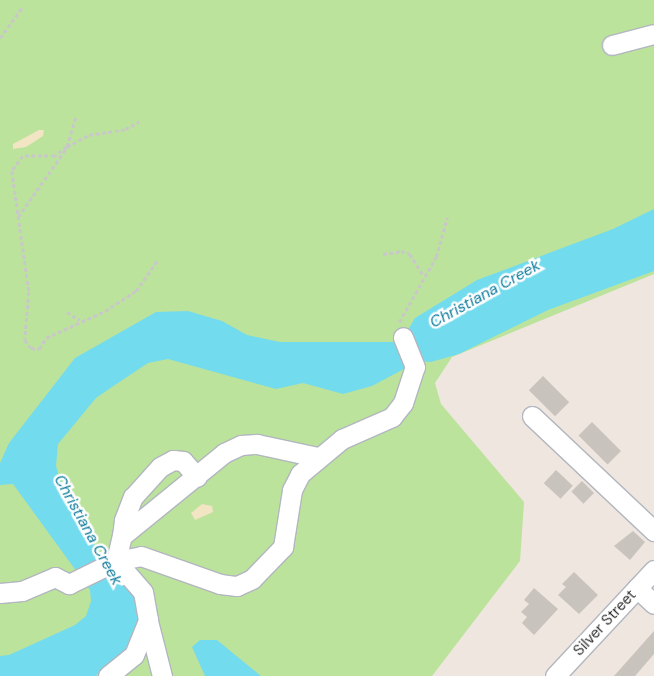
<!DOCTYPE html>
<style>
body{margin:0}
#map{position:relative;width:654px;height:676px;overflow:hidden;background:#eee6df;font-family:"DM Sans",sans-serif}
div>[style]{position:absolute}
.green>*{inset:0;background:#bce39c}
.sand>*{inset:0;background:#f2e5c3}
.water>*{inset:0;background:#73dbee}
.building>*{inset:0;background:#c9c3be;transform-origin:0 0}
.path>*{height:2.5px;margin-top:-1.25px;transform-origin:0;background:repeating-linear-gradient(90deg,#c8c8c8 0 4px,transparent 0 6.5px)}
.roads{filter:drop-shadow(1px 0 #b2b6bf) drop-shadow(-1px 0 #b2b6bf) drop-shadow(0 1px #b2b6bf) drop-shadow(0 -1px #b2b6bf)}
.minor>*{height:19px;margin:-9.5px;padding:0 9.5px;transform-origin:9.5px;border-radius:9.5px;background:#fff}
span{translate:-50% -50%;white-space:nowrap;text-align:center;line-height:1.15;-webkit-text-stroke:5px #fff;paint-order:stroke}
.street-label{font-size:15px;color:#2c2c2c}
.water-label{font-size:16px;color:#0f7c9e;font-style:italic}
</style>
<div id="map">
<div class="green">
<div style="clip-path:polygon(0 0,654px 0,654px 274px,452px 357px,435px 383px,441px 404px,524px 502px,520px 561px,432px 676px,0 676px)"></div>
</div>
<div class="sand">
<div style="clip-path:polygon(39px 130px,44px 130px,43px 136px,26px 147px,13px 149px,13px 144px)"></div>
<div style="clip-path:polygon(202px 504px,212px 506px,213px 512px,195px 520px,191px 513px)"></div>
</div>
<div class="water">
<div style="clip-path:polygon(654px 209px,654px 271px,548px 310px,459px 354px,431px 362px,419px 361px,372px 386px,343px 394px,303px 383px,276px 389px,168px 359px,148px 363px,112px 387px,96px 398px,58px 444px,56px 466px,61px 482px,110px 574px,131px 585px,141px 609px,129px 646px,96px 676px,0 676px,0 656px,9px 655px,75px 625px,86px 616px,91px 601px,90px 590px,13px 484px,0 485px,0 463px,9px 443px,75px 358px,156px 312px,188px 311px,222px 321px,247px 335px,280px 342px,394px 342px,405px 335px,415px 318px,477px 280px,613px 229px)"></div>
<div style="clip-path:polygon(200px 640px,217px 640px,261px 676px,205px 676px,192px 647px)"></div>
</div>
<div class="building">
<div style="left:543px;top:376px;width:37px;height:20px;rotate:45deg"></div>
<div style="left:592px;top:422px;width:41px;height:19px;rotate:45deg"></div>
<div style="left:556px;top:470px;width:23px;height:18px;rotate:43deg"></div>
<div style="left:582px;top:481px;width:17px;height:15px;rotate:45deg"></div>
<div style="clip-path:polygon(633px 531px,645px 542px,630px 560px,614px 546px)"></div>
<div style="clip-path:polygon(574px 572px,598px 595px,579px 614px,558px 595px,566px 587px,562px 584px)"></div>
<div style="clip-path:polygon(534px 588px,558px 609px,534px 635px,522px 623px,527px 617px,521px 612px,529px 604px,524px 600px)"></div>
<div style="clip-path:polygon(654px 631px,654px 654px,635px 676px,614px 676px)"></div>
</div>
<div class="path">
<div style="left:0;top:38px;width:39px;rotate:-54deg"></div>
<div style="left:76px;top:118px;width:30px;rotate:107deg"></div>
<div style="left:67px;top:147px;width:15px;rotate:143deg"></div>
<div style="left:55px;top:156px;width:32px;rotate:180deg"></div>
<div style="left:23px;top:156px;width:19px;rotate:126deg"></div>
<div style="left:12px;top:171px;width:122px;rotate:82deg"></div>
<div style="left:29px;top:292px;width:48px;rotate:94.8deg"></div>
<div style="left:25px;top:340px;width:10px;rotate:53deg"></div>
<div style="left:31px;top:348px;width:8px;rotate:7deg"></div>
<div style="left:39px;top:349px;width:13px;rotate:-58deg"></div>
<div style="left:46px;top:338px;width:65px;rotate:-24.6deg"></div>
<div style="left:105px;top:311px;width:37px;rotate:-33deg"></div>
<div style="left:136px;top:291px;width:39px;rotate:-55deg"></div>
<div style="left:18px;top:217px;width:85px;rotate:-55deg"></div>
<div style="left:67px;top:147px;width:25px;rotate:-29deg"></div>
<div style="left:89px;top:135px;width:36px;rotate:-9deg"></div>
<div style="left:125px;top:129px;width:16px;rotate:-27deg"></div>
<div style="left:383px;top:254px;width:18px;rotate:-9deg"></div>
<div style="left:401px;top:251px;width:9px;rotate:18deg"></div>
<div style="left:410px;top:254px;width:25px;rotate:58deg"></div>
<div style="left:67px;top:312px;width:15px;rotate:32deg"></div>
<div style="left:399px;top:322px;width:75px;rotate:-60.4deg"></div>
<div style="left:436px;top:257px;width:41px;rotate:-74.2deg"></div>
</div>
<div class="roads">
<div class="minor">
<div style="left:612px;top:45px;width:43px;rotate:-14.7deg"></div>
<div style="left:532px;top:416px;width:168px;rotate:43.3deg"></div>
<div style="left:122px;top:536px;width:16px;rotate:-83deg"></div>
<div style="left:124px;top:520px;width:25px;rotate:-69deg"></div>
<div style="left:133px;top:497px;width:40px;rotate:-48deg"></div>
<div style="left:160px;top:467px;width:15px;rotate:-28deg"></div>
<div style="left:173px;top:460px;width:10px;rotate:6deg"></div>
<div style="left:183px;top:461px;width:21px;rotate:49deg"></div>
<div style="left:637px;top:588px;width:23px;rotate:43deg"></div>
<div style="left:0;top:593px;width:22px;rotate:-5deg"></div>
<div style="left:22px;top:591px;width:36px;rotate:-23deg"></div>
<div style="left:55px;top:577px;width:16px;rotate:27deg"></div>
<div style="left:69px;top:584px;width:52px;rotate:-26.1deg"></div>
<div style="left:116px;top:561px;width:25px;rotate:-11deg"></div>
<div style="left:141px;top:556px;width:84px;rotate:19.5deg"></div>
<div style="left:220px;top:584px;width:17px;rotate:7deg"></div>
<div style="left:237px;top:586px;width:17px;rotate:-25deg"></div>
<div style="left:252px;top:579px;width:45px;rotate:-45.9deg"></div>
<div style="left:283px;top:547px;width:58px;rotate:-81deg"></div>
<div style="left:292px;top:490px;width:18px;rotate:-63deg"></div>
<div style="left:300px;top:474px;width:55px;rotate:-39.8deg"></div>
<div style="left:342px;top:439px;width:55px;rotate:-23.7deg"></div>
<div style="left:392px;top:417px;width:18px;rotate:-52deg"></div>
<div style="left:403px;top:403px;width:38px;rotate:-72deg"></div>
<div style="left:415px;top:367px;width:32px;rotate:-112deg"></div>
<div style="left:148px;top:621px;width:57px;rotate:75.7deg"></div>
<div style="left:108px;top:676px;width:33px;rotate:-39deg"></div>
<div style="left:134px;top:655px;width:38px;rotate:-68deg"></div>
<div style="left:148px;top:620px;width:28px;rotate:-100deg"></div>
<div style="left:143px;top:592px;width:41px;rotate:-131.1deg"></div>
<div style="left:116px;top:561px;width:26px;rotate:-77deg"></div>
<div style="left:122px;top:536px;width:132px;rotate:-39.1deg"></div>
<div style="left:224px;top:453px;width:19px;rotate:-25deg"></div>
<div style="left:241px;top:445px;width:16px;rotate:-4deg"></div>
<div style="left:257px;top:444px;width:61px;rotate:12.2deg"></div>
<div style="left:555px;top:676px;width:145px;rotate:-47deg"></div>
</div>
</div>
<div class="street-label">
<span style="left:605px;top:623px;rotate:-47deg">Silver Street</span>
</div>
<div class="water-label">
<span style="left:485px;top:294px;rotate:-29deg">Christiana Creek</span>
<span style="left:88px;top:530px;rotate:61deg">Christiana Creek</span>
</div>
</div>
